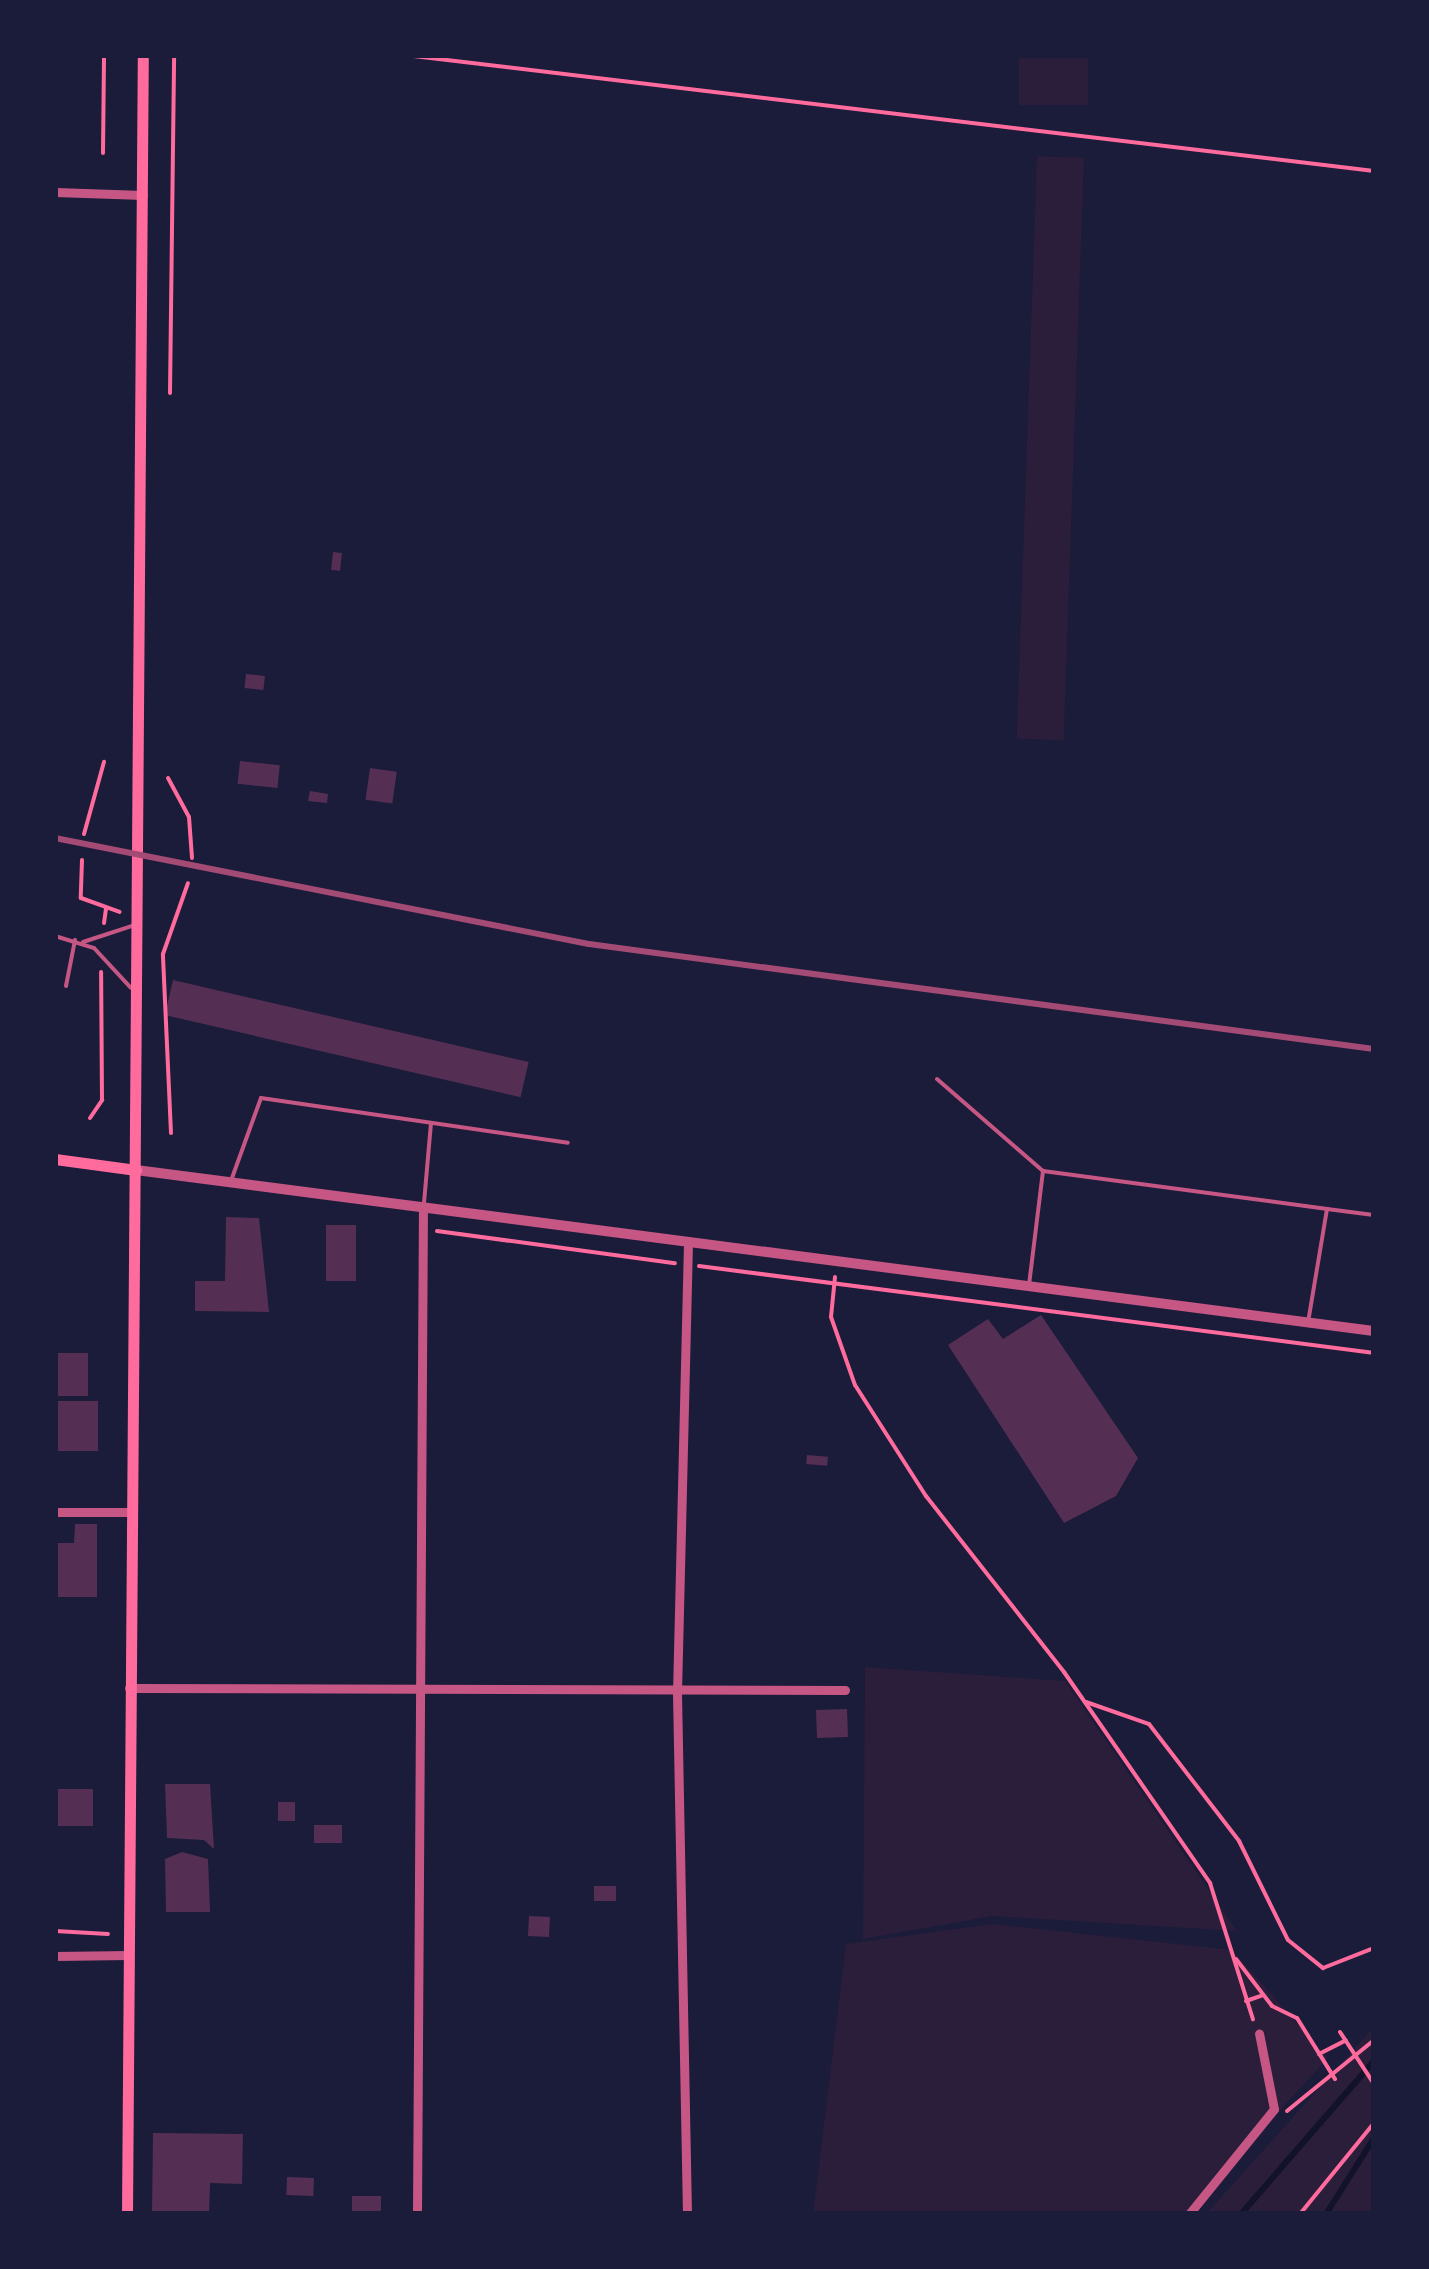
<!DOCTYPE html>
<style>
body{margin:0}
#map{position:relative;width:1429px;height:2269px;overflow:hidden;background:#1b1b3a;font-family:Overpass,sans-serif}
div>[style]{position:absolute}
.green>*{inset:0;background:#2a1e3b;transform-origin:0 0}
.stream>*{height:6px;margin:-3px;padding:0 3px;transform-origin:3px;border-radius:3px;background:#12122b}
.building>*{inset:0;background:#542f53;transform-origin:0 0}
.path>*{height:4px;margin:-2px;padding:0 2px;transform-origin:2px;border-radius:2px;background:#ff6b9d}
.service>*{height:4px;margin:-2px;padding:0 2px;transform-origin:2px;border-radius:2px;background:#c65784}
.minor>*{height:9px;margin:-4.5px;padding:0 4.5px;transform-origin:4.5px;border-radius:4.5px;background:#c65784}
.tertiary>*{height:10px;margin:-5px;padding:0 5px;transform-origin:5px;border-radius:5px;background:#c65784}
.secondary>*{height:11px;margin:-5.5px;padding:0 5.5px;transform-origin:5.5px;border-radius:5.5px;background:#ff6b9d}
.rail>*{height:6px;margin:-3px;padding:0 3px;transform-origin:3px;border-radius:3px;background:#a44b75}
span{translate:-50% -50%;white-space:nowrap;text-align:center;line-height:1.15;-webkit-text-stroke:8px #1b1b3a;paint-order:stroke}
.frame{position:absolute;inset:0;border:58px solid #1b1b3a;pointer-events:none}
</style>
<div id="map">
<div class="green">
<div style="left:1019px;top:55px;width:69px;height:50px"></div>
<div style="left:1037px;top:156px;width:47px;height:583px;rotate:2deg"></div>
<div style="clip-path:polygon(865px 1667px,1065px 1681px,1237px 1931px,992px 1916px,863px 1939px)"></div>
<div style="clip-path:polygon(992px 1924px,1232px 1950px,1328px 2058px,1185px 2214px,813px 2214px,846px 1944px)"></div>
<div style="clip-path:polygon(1374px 2027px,1374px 2214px,1206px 2214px)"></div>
</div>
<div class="stream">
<div style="left:1241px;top:2214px;width:203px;rotate:-49deg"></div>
<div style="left:1326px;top:2214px;width:90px;rotate:-57.7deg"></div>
</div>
<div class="building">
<div style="left:333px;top:552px;width:9px;height:18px;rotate:6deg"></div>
<div style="left:246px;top:674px;width:19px;height:14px;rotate:6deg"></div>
<div style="left:240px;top:761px;width:40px;height:23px;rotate:6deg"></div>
<div style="left:370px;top:768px;width:27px;height:32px;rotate:8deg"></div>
<div style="clip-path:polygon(310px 791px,328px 794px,327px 803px,308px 801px)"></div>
<div style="left:173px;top:980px;width:365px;height:36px;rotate:13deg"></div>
<div style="clip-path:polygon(226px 1217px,259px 1218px,269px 1312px,195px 1311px,195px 1281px,225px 1281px)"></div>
<div style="left:326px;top:1225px;width:30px;height:56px"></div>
<div style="clip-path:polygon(1041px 1315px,1138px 1458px,1116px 1496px,1064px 1523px,948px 1345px,988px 1319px,1003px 1339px)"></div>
<div style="left:55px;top:1353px;width:33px;height:43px"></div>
<div style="left:55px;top:1401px;width:43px;height:50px"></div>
<div style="left:807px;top:1455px;width:21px;height:9px;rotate:5deg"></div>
<div style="clip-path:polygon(75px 1524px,97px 1524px,97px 1597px,55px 1597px,55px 1543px,74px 1543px)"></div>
<div style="left:847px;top:1709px;width:28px;height:31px;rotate:88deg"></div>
<div style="clip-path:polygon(165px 1784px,210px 1784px,214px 1849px,204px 1840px,167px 1838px)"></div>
<div style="left:55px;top:1789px;width:38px;height:37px"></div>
<div style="left:278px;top:1802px;width:17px;height:19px"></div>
<div style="left:314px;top:1825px;width:28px;height:18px"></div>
<div style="clip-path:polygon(182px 1852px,208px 1859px,210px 1912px,166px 1912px,165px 1859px)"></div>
<div style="left:594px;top:1886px;width:22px;height:15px"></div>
<div style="left:529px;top:1916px;width:21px;height:20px;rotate:3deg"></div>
<div style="clip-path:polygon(153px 2133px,243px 2134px,242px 2184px,210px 2183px,209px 2214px,152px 2214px)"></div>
<div style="left:287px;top:2177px;width:27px;height:18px;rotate:2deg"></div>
<div style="left:352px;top:2196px;width:29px;height:18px"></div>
</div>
<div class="path">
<div style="left:405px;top:55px;width:976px;rotate:6.83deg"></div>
<div style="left:103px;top:153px;width:98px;rotate:-89.4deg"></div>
<div style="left:170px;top:393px;width:338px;rotate:-89.3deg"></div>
<div style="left:168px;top:778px;width:44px;rotate:61.7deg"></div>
<div style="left:189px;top:817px;width:41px;rotate:85.8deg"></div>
<div style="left:84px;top:834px;width:75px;rotate:-74.5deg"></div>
<div style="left:82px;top:860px;width:38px;rotate:92deg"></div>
<div style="left:81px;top:898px;width:41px;rotate:19.7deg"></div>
<div style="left:104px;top:923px;width:15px;rotate:-82deg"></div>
<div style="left:90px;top:1118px;width:22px;rotate:-56deg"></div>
<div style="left:102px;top:1100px;width:128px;rotate:-90.4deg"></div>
<div style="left:171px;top:1133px;width:179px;rotate:-92.6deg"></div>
<div style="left:163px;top:954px;width:75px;rotate:-70.6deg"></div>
<div style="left:437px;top:1231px;width:240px;rotate:7.7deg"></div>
<div style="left:699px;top:1266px;width:681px;rotate:7.34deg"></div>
<div style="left:835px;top:1277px;width:40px;rotate:95.7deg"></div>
<div style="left:831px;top:1317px;width:72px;rotate:70.6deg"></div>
<div style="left:855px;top:1385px;width:132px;rotate:57.4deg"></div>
<div style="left:926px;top:1496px;width:224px;rotate:51.9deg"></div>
<div style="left:1064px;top:1672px;width:257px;rotate:55.3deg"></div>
<div style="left:1210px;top:1883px;width:143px;rotate:72.5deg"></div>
<div style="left:1086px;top:1702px;width:67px;rotate:19.2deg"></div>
<div style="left:1149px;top:1724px;width:148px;rotate:52.4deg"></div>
<div style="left:1239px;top:1841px;width:110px;rotate:63.7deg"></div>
<div style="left:1288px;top:1940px;width:45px;rotate:38.7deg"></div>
<div style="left:1323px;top:1968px;width:55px;rotate:-21.4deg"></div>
<div style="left:55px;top:1931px;width:53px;rotate:3.2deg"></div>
<div style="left:1236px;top:1959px;width:59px;rotate:52.5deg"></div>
<div style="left:1272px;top:2006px;width:28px;rotate:26deg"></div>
<div style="left:1297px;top:2018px;width:72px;rotate:58.1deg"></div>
<div style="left:1246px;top:2001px;width:18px;rotate:-19deg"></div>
<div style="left:1340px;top:2032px;width:62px;rotate:56.8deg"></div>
<div style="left:1319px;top:2054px;width:30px;rotate:-27deg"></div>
<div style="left:1287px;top:2111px;width:112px;rotate:-39.2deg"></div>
<div style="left:1300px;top:2214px;width:117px;rotate:-50.9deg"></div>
</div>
<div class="service">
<div style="left:55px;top:936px;width:41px;rotate:17.1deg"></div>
<div style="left:94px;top:948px;width:54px;rotate:47.2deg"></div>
<div style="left:83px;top:942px;width:55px;rotate:-18.1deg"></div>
<div style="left:66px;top:986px;width:47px;rotate:-78.9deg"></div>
<div style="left:937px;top:1079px;width:140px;rotate:41deg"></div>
<div style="left:232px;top:1178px;width:85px;rotate:-70.1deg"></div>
<div style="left:261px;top:1098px;width:310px;rotate:8.3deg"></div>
<div style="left:424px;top:1203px;width:80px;rotate:-85deg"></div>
<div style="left:1327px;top:1209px;width:47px;rotate:7.3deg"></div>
<div style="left:1029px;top:1285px;width:115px;rotate:-83deg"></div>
<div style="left:1043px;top:1171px;width:287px;rotate:7.6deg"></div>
<div style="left:1327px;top:1209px;width:115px;rotate:99.5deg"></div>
</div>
<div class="minor">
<div style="left:55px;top:192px;width:88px;rotate:2deg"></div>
<div style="left:55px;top:1512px;width:77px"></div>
<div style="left:129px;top:1688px;width:716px;rotate:0.16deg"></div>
<div style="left:55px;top:1956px;width:74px;rotate:-0.8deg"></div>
<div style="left:417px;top:2214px;width:1003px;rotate:-89.66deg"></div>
<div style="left:687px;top:2214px;width:521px;rotate:-91.1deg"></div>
<div style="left:677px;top:1693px;width:446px;rotate:-88.6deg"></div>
<div style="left:1189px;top:2214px;width:135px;rotate:-51deg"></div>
<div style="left:1274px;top:2109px;width:77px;rotate:-101.2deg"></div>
</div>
<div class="tertiary">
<div style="left:136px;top:1170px;width:1248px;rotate:7.41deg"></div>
</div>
<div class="secondary">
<div style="left:55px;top:1159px;width:82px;rotate:7.7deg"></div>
<div style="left:127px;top:2214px;width:2159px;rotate:-89.58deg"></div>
</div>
<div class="rail">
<div style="left:55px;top:838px;width:544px;rotate:11.23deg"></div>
<div style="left:589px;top:944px;width:792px;rotate:7.62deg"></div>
</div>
<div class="frame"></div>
</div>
